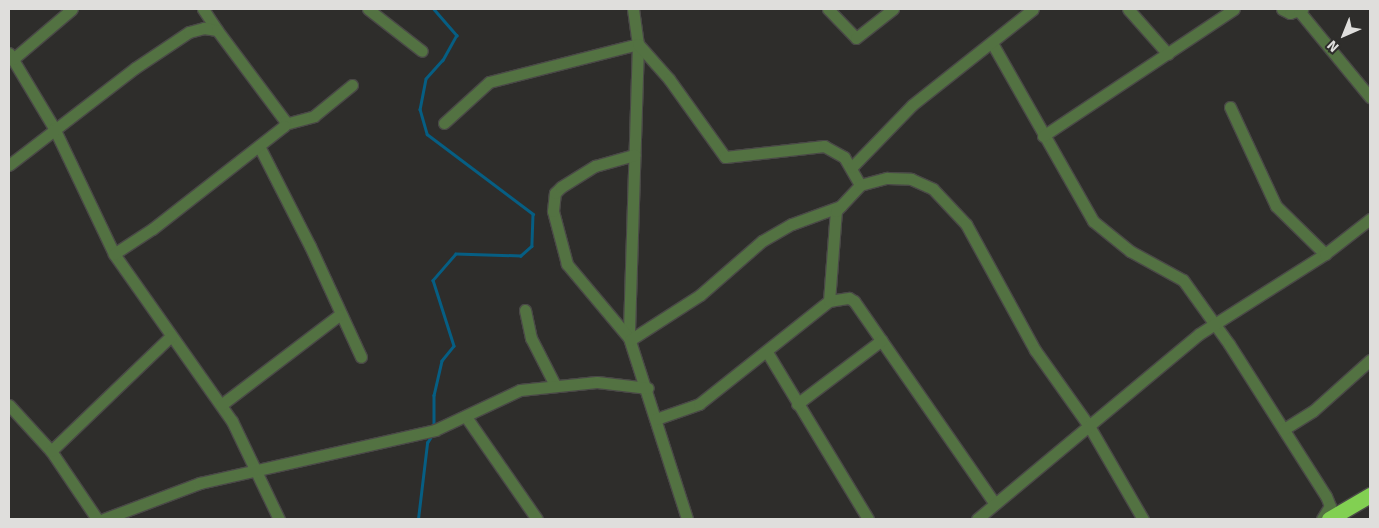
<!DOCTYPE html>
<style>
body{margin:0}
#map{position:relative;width:1379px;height:528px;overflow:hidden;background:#2e2d2b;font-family:Signika,sans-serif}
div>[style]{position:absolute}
.stream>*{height:2.5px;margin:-1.25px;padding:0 1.25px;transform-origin:1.25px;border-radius:1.25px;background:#065e83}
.roads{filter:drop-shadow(1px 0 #4a4947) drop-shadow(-1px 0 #4a4947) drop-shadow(0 1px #4a4947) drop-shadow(0 -1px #4a4947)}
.street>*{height:11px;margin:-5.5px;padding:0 5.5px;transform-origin:5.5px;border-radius:5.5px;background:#537242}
.highway>*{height:15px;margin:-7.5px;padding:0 7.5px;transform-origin:7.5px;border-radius:7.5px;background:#82d052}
span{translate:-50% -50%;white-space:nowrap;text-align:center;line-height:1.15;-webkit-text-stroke:4px #2e2d2b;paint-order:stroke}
.frame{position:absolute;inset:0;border:10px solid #dfdedc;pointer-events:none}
.north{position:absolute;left:1319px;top:10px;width:50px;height:50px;-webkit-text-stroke:4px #2e2d2b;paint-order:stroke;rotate:224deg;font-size:14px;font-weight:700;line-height:20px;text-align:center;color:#dfdedc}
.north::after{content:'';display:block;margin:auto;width:18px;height:22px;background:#dfdedc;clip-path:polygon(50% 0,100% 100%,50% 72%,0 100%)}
</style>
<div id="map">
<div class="stream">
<div style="left:434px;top:9px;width:35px;rotate:49deg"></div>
<div style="left:457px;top:35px;width:29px;rotate:119deg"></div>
<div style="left:443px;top:60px;width:25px;rotate:132deg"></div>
<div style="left:426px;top:79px;width:31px;rotate:101deg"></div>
<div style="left:420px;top:109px;width:26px;rotate:74deg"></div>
<div style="left:427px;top:134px;width:133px;rotate:37deg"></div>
<div style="left:533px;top:214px;width:32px;rotate:92deg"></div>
<div style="left:532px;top:246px;width:15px;rotate:138deg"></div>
<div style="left:521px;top:256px;width:65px;rotate:-178.2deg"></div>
<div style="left:456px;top:254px;width:35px;rotate:131deg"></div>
<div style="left:433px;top:280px;width:69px;rotate:72.3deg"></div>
<div style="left:454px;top:346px;width:19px;rotate:129deg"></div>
<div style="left:442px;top:361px;width:35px;rotate:103deg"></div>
<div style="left:434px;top:395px;width:32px;rotate:90deg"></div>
<div style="left:418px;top:519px;width:77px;rotate:-83.2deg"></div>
<div style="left:427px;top:443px;width:9px;rotate:-58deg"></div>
</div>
<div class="roads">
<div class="street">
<div style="left:203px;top:9px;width:25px;rotate:56deg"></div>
<div style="left:368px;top:9px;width:68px;rotate:37.9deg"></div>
<div style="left:633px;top:9px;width:35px;rotate:82deg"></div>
<div style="left:638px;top:44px;width:294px;rotate:91.8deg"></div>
<div style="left:629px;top:338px;width:190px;rotate:72.2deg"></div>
<div style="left:828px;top:9px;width:40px;rotate:46deg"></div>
<div style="left:856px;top:38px;width:47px;rotate:-38.1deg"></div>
<div style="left:1128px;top:9px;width:60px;rotate:48.4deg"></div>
<div style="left:1282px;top:9px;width:9px;rotate:27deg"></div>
<div style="left:1290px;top:13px;width:13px;rotate:-18deg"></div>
<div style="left:1299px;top:11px;width:112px;rotate:50.5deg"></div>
<div style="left:992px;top:43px;width:205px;rotate:60.4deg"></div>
<div style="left:1093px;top:221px;width:48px;rotate:39deg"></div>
<div style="left:1130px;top:251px;width:60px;rotate:28.7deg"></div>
<div style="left:1183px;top:280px;width:79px;rotate:54.3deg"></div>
<div style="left:1229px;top:344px;width:180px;rotate:57.5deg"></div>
<div style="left:1326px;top:496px;width:11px;rotate:68deg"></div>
<div style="left:1330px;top:506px;width:15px;rotate:122deg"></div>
<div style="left:9px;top:53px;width:87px;rotate:59deg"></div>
<div style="left:54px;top:128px;width:140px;rotate:64.5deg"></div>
<div style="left:114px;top:254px;width:204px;rotate:54.8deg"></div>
<div style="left:232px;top:421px;width:109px;rotate:64.4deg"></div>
<div style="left:13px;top:59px;width:77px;rotate:-40.3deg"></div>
<div style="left:1230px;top:107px;width:109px;rotate:65.1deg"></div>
<div style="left:1276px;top:206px;width:69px;rotate:44.4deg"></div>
<div style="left:444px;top:123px;width:61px;rotate:-42.3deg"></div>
<div style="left:489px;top:82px;width:154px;rotate:-14.3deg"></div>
<div style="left:638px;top:44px;width:47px;rotate:48.5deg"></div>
<div style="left:669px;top:79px;width:96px;rotate:54.3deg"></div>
<div style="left:725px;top:157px;width:100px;rotate:-6.3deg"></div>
<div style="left:824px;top:146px;width:23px;rotate:29deg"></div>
<div style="left:844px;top:157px;width:32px;rotate:60deg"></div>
<div style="left:285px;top:124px;width:30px;rotate:-15deg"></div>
<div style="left:314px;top:116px;width:49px;rotate:-39.2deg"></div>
<div style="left:1043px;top:136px;width:229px;rotate:-33.6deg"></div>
<div style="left:260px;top:148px;width:110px;rotate:63deg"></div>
<div style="left:310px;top:246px;width:122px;rotate:65.3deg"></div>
<div style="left:9px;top:165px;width:159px;rotate:-37.6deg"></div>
<div style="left:135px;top:68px;width:65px;rotate:-33.7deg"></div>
<div style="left:189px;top:32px;width:16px;rotate:-15deg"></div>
<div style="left:204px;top:28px;width:13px;rotate:9deg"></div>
<div style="left:217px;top:30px;width:114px;rotate:53.2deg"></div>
<div style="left:285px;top:121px;width:5px;rotate:101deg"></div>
<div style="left:284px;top:126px;width:167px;rotate:142deg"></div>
<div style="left:152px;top:229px;width:45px;rotate:146.7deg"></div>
<div style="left:852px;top:167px;width:86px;rotate:-45.9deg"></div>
<div style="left:912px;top:105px;width:154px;rotate:-38.4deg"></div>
<div style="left:829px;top:301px;width:20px;rotate:-9deg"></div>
<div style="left:849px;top:298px;width:6px;rotate:31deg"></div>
<div style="left:854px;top:301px;width:247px;rotate:55.2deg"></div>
<div style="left:525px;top:310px;width:29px;rotate:78deg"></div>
<div style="left:531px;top:338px;width:53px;rotate:62.9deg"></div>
<div style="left:629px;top:338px;width:97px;rotate:-130deg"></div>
<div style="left:567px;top:264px;width:55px;rotate:-104.8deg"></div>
<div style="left:553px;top:211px;width:18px;rotate:-84deg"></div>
<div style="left:555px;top:193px;width:8px;rotate:-45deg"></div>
<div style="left:561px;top:187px;width:40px;rotate:-32deg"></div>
<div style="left:595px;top:166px;width:41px;rotate:-15.8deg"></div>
<div style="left:630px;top:340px;width:83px;rotate:-32.7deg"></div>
<div style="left:700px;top:295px;width:82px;rotate:-41.1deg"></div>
<div style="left:762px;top:241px;width:34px;rotate:-30deg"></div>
<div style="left:792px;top:224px;width:52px;rotate:-20.2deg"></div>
<div style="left:767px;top:352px;width:195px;rotate:58.8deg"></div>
<div style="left:797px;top:404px;width:106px;rotate:-37deg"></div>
<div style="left:9px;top:405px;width:62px;rotate:47.6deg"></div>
<div style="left:51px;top:451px;width:82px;rotate:55.9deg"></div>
<div style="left:221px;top:405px;width:148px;rotate:-37.3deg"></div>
<div style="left:466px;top:417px;width:124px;rotate:55.2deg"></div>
<div style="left:656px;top:419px;width:46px;rotate:-19.2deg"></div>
<div style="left:699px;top:404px;width:166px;rotate:-38.4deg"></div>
<div style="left:829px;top:301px;width:90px;rotate:-85.6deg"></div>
<div style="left:836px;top:211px;width:35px;rotate:-47deg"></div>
<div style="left:860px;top:185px;width:28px;rotate:-15deg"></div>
<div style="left:887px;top:178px;width:24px;rotate:2deg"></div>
<div style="left:911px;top:179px;width:24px;rotate:24deg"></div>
<div style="left:933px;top:189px;width:48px;rotate:46.7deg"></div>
<div style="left:966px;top:224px;width:144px;rotate:61.3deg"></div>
<div style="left:1035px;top:350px;width:93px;rotate:54.6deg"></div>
<div style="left:1089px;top:426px;width:108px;rotate:59.9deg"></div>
<div style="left:1284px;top:429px;width:34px;rotate:-32deg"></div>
<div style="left:1313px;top:411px;width:76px;rotate:-41.8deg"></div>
<div style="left:51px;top:451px;width:166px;rotate:-43.8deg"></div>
<div style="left:104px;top:519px;width:103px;rotate:-20.6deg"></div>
<div style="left:200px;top:483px;width:241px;rotate:-12.7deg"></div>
<div style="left:435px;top:430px;width:94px;rotate:-25.2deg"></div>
<div style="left:520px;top:390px;width:77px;rotate:-5.9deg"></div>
<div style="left:597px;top:382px;width:51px;rotate:6.7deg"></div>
<div style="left:977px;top:519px;width:289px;rotate:-39.8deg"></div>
<div style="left:1199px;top:334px;width:149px;rotate:-32.4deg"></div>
<div style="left:1325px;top:254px;width:57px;rotate:-37.9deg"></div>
</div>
<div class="highway">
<div style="left:1329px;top:519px;width:48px;rotate:-30.3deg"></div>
</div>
</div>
<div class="frame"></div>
<div class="north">N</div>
</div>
